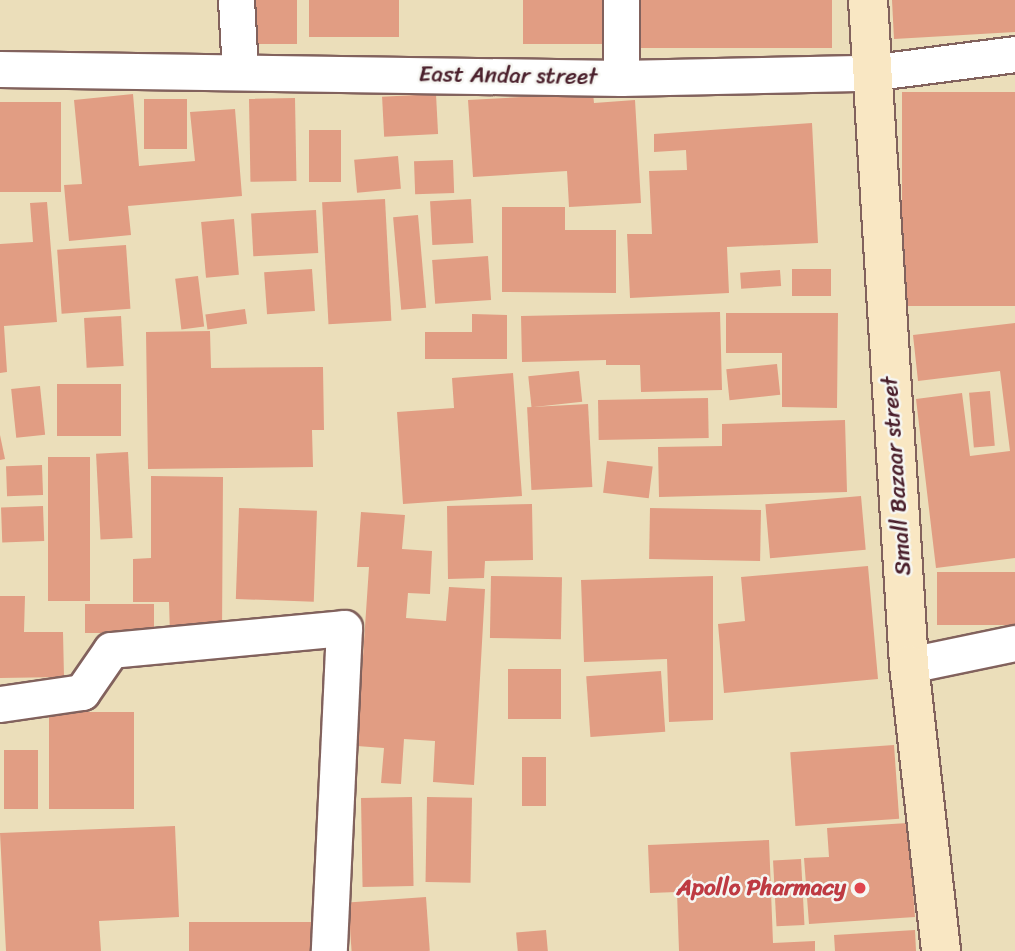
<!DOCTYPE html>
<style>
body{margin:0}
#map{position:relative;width:1015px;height:951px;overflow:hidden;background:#ebdeba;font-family:Sriracha,sans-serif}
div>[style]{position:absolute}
.building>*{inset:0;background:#e19d83;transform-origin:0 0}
.roads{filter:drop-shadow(2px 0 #82625d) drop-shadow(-2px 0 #82625d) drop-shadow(0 2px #82625d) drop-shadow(0 -2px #82625d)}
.minor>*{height:35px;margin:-17.5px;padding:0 17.5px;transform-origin:17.5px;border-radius:17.5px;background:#fff}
.secondary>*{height:38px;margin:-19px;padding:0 19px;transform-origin:19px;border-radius:19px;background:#f9e7c3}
.dots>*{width:19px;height:19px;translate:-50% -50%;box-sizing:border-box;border:4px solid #f6f6f2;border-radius:50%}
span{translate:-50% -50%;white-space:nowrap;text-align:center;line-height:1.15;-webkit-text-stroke:5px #f6f6f2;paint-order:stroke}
.street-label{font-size:23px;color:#4a1f2b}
.health-label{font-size:23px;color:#be3a42;font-weight:700}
.right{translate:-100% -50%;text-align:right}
</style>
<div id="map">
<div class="building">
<div style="left:248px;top:0;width:49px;height:44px"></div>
<div style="left:309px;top:0;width:90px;height:37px"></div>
<div style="left:523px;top:0;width:89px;height:44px"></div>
<div style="left:635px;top:0;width:197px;height:48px"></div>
<div style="clip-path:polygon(892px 0,1015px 0,1015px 32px,894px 39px)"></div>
<div style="left:1015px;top:92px;width:214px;height:113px;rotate:90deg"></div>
<div style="clip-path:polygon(593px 93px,594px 103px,635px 100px,641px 203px,569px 207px,567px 171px,473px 177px,468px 100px)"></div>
<div style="clip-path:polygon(133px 94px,139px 166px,195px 161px,190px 112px,235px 109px,242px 196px,128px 206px,131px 235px,69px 241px,64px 185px,82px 184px,74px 100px)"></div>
<div style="left:436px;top:94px;width:40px;height:54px;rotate:87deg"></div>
<div style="left:295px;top:98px;width:83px;height:46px;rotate:89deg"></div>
<div style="left:144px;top:99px;width:43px;height:50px"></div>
<div style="left:0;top:102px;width:61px;height:90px"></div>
<div style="clip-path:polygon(812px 123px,818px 243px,727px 247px,729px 293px,630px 298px,627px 234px,652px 234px,649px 171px,687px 170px,686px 150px,654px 152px,654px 134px)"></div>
<div style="left:309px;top:130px;width:32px;height:52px"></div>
<div style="left:398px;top:156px;width:33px;height:44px;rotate:85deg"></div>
<div style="left:453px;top:160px;width:33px;height:39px;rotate:88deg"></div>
<div style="left:385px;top:199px;width:122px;height:63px;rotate:87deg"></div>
<div style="left:471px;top:199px;width:44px;height:41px;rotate:87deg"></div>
<div style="clip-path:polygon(47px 202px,57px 322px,4px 326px,7px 372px,0 373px,0 244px,33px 242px,30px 203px)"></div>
<div style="clip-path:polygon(502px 207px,565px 207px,565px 230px,616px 230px,616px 293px,502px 292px)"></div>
<div style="left:316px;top:210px;width:43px;height:65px;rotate:87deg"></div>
<div style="left:418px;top:215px;width:93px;height:25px;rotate:85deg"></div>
<div style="left:234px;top:219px;width:56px;height:33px;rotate:85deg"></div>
<div style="left:126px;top:245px;width:64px;height:69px;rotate:86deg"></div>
<div style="left:488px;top:256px;width:44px;height:56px;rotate:86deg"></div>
<div style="left:312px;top:269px;width:42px;height:48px;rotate:86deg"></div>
<div style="left:831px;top:269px;width:27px;height:39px;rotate:90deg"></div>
<div style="left:780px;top:270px;width:16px;height:40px;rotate:86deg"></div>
<div style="left:198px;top:276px;width:51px;height:23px;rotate:83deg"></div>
<div style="left:245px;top:309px;width:15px;height:40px;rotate:82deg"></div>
<div style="clip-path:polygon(720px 312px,722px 390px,641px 392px,640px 365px,606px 365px,606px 360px,522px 362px,521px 316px)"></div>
<div style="clip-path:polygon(726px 313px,838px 313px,837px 408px,782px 407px,782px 353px,726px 353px)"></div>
<div style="clip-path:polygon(472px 314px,507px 315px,507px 359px,425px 359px,425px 332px,472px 332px)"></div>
<div style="left:121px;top:316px;width:50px;height:37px;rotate:87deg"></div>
<div style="clip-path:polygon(1015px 323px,1015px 558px,936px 568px,916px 399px,962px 393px,970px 456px,1010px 451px,1000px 371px,918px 381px,913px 335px)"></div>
<div style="clip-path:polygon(210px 331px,211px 368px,323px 367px,324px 430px,312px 430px,313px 467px,148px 469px,146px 332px)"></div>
<div style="left:777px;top:364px;width:31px;height:51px;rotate:84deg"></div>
<div style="left:579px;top:371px;width:31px;height:51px;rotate:84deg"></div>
<div style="clip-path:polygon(513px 373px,522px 496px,403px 504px,397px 412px,454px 408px,452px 378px)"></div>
<div style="left:57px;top:384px;width:64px;height:52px"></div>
<div style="left:40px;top:386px;width:49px;height:29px;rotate:84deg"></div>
<div style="left:990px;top:391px;width:55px;height:21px;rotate:85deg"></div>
<div style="left:708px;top:398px;width:40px;height:110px;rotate:89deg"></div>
<div style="left:588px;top:404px;width:83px;height:61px;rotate:87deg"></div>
<div style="clip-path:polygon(845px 420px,847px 492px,659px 497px,658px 447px,722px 446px,722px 424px)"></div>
<div style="clip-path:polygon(0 435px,5px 459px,0 460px)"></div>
<div style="left:128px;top:452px;width:86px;height:32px;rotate:87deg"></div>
<div style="left:48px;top:457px;width:42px;height:144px"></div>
<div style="left:607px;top:461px;width:46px;height:32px;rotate:7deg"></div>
<div style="left:42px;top:465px;width:30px;height:36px;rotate:88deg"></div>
<div style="clip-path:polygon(151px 476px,223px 477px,222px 635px,170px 635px,169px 602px,133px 602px,133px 559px,151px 558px)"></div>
<div style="left:861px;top:496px;width:54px;height:96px;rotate:85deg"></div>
<div style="clip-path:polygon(532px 504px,533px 560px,485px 561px,484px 578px,448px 579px,447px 506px)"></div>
<div style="left:43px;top:506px;width:35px;height:42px;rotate:88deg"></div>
<div style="left:239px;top:508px;width:78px;height:91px;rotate:2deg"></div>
<div style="left:650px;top:508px;width:111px;height:51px;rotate:1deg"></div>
<div style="clip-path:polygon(361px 512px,405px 515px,402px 549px,432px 551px,430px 594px,408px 593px,406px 618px,446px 621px,449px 587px,485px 589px,474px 785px,433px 782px,435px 741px,404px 739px,401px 784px,381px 783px,384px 748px,357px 746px,369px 567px,357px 567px)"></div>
<div style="clip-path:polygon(868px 566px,878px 679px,724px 693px,718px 624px,745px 621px,741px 577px)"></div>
<div style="left:1015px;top:572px;width:53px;height:78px;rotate:90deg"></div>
<div style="left:491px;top:576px;width:71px;height:62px;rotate:1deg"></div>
<div style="clip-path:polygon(713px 576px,713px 720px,669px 722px,667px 659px,584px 662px,581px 580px)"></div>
<div style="clip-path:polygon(0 596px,25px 596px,24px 632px,63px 632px,64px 677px,0 678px)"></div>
<div style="left:85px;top:604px;width:69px;height:29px"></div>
<div style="left:561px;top:669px;width:50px;height:53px;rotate:90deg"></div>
<div style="left:661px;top:671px;width:61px;height:75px;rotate:86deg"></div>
<div style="left:49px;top:712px;width:85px;height:97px"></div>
<div style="left:894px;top:745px;width:74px;height:104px;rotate:86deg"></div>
<div style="left:4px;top:750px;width:34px;height:59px"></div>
<div style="left:522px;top:757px;width:24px;height:49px"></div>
<div style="left:412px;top:797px;width:89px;height:51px;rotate:89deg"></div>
<div style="left:427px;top:797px;width:45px;height:85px;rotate:1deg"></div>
<div style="clip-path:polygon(908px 823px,915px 917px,809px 924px,804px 858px,829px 857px,827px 828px)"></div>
<div style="clip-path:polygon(175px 826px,179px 917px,99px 921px,101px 951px,6px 951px,0 833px)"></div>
<div style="clip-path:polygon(769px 840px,773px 943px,815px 941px,815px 951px,679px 951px,677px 892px,650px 893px,648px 845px)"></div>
<div style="left:801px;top:859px;width:66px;height:28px;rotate:87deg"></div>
<div style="left:426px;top:897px;width:54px;height:78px;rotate:86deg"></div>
<div style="left:317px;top:922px;width:29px;height:128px;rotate:90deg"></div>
<div style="left:546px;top:930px;width:21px;height:30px;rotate:85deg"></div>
<div style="clip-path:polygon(915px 930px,916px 951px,835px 951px,834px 935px)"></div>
</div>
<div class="roads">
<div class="minor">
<div style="left:236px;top:0;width:71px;rotate:86.8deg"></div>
<div style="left:621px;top:0;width:78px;rotate:90deg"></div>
<div style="left:0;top:69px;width:621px;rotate:0.83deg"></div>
<div style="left:621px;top:78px;width:248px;rotate:-1.2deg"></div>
<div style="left:869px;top:73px;width:147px;rotate:-7.4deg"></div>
<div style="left:909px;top:665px;width:108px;rotate:-11.7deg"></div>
<div style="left:0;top:704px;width:83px;rotate:-8.3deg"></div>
<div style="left:82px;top:692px;width:51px;rotate:-55.4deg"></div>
<div style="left:111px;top:650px;width:234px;rotate:-5.4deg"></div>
<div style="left:344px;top:628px;width:323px;rotate:92.7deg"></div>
</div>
<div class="secondary">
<div style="left:868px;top:0;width:666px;rotate:86.47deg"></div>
<div style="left:909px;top:665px;width:288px;rotate:83.6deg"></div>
</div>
</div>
<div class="dots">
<div style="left:860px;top:888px;background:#e0444e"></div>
</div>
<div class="street-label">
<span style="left:508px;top:76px;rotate:1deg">East Andar street</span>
<span style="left:897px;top:476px;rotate:-94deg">Small Bazaar street</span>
</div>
<div class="health-label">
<span class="right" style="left:846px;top:888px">Apollo Pharmacy</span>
</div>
</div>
